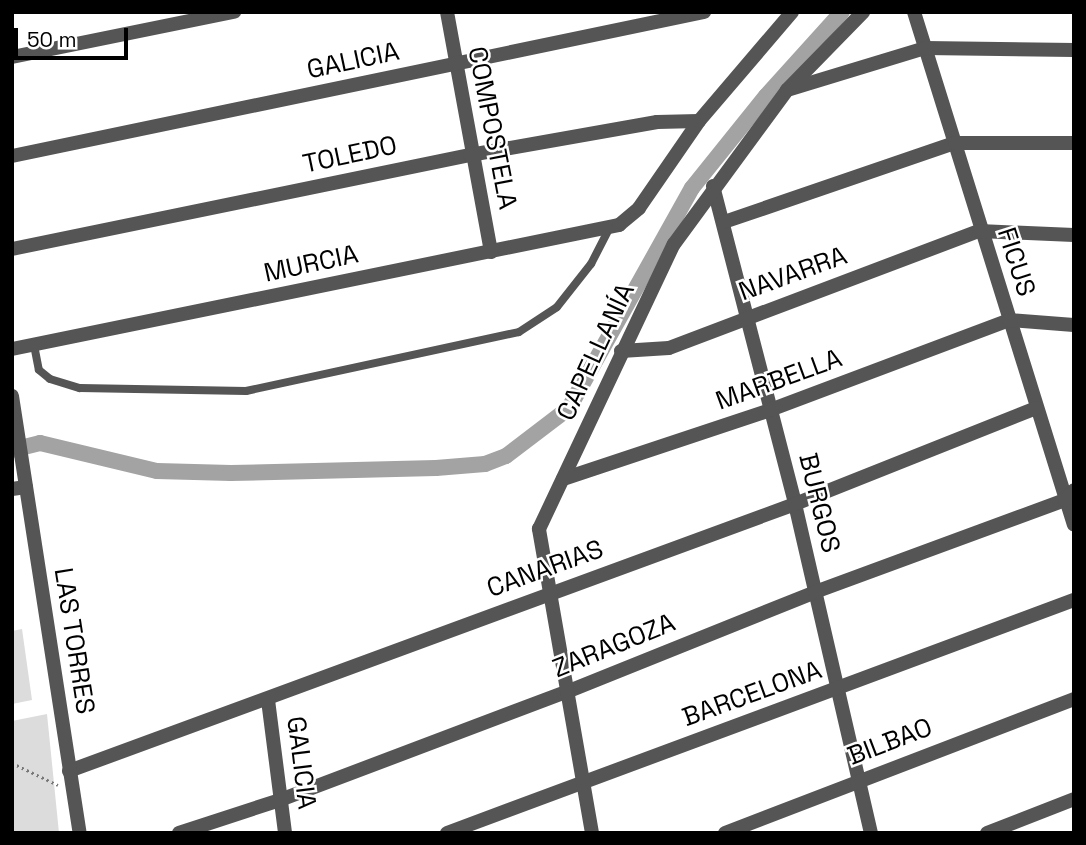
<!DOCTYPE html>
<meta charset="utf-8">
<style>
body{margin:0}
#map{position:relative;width:1086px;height:845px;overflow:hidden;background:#fff;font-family:"Space Grotesk",sans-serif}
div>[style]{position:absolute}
.green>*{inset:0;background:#dcdcdc}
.canal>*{height:16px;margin:-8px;padding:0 8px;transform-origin:8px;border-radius:8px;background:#a3a3a3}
.path>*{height:2.5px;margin-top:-1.25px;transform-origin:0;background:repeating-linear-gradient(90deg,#777 0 2px,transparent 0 5.5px)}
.service>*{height:8px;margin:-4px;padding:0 4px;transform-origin:4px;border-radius:4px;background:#555}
.minor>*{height:14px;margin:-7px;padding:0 7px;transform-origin:7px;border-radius:7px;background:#555}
.tertiary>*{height:14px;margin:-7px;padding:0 7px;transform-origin:7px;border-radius:7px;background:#555}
span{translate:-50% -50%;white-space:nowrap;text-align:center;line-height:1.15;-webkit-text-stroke:5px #fff;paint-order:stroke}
.street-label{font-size:26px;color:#000}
.frame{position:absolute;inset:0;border:14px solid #000;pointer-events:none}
.scale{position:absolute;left:14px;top:28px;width:114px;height:32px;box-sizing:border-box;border:4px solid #000;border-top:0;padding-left:9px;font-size:21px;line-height:24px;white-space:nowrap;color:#000;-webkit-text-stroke:5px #fff;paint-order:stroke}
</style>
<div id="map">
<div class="green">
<div style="clip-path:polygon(22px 629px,32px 700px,12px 704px,12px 631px)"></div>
<div style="clip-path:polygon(47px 714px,59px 833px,12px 833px,12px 721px)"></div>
</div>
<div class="canal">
<div style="left:12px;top:450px;width:29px;rotate:-14deg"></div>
<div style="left:40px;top:443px;width:120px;rotate:13.5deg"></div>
<div style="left:157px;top:471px;width:74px;rotate:1.5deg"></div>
<div style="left:231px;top:473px;width:205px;rotate:-1.4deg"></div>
<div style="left:436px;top:468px;width:49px;rotate:-4.7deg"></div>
<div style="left:485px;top:464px;width:22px;rotate:-21deg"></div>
<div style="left:506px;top:456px;width:79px;rotate:-37.3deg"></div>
<div style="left:569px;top:408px;width:252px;rotate:-60.8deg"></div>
<div style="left:692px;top:188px;width:118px;rotate:-51.2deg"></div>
<div style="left:766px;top:96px;width:113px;rotate:-47.9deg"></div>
</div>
<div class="path">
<div style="left:12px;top:763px;width:51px;rotate:25.6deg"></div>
</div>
<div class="service">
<div style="left:34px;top:345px;width:25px;rotate:79deg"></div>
<div style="left:39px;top:370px;width:14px;rotate:39deg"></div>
<div style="left:50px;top:379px;width:31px;rotate:17deg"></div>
<div style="left:80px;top:388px;width:166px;rotate:1deg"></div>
<div style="left:246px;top:391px;width:279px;rotate:-12.2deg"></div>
<div style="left:519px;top:332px;width:45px;rotate:-33.3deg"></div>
<div style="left:557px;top:307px;width:55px;rotate:-51.7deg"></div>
<div style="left:591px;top:264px;width:42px;rotate:-62.8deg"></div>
</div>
<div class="minor">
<div style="left:447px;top:12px;width:244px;rotate:79.6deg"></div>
<div style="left:914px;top:12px;width:537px;rotate:72.68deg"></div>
<div style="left:12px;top:57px;width:227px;rotate:-11.5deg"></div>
<div style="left:787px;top:90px;width:144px;rotate:-16.9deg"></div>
<div style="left:925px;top:48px;width:149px;rotate:0.8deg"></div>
<div style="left:12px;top:156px;width:707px;rotate:-11.76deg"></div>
<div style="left:713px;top:186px;width:328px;rotate:75.5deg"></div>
<div style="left:795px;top:504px;width:338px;rotate:77deg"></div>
<div style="left:724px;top:222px;width:244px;rotate:-18.9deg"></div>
<div style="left:955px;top:143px;width:119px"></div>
<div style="left:12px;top:249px;width:468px;rotate:-11.6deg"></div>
<div style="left:470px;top:155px;width:190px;rotate:-10deg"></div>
<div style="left:657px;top:122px;width:42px;rotate:-1.4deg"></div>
<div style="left:12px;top:349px;width:620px;rotate:-11.55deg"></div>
<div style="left:619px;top:225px;width:26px;rotate:-40deg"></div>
<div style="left:639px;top:208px;width:106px;rotate:-55.4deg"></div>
<div style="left:699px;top:121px;width:143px;rotate:-49.5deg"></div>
<div style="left:621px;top:351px;width:48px;rotate:-3.6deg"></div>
<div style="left:669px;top:348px;width:331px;rotate:-20.7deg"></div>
<div style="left:979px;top:231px;width:95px;rotate:2.4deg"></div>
<div style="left:563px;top:479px;width:218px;rotate:-18.4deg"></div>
<div style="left:770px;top:410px;width:255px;rotate:-20.6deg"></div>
<div style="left:1009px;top:320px;width:65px;rotate:4.4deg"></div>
<div style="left:12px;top:489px;width:14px;rotate:-8deg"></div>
<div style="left:268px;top:700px;width:134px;rotate:82.7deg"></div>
<div style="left:69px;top:771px;width:774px;rotate:-20.19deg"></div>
<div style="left:795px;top:504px;width:259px;rotate:-21.7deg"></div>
<div style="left:179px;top:833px;width:106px;rotate:-18.1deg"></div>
<div style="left:280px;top:800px;width:309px;rotate:-20.7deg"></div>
<div style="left:569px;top:691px;width:265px;rotate:-21.9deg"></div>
<div style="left:815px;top:592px;width:266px;rotate:-20.2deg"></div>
<div style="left:1065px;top:500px;width:13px;rotate:-48deg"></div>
<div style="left:447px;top:833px;width:669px;rotate:-20.39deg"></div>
<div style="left:592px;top:833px;width:309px;rotate:-99.9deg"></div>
<div style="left:539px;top:529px;width:315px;rotate:-64.7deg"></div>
<div style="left:674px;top:244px;width:191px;rotate:-53.7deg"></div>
<div style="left:787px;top:90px;width:109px;rotate:-45.7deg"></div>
<div style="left:725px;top:833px;width:374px;rotate:-21deg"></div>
<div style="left:987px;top:833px;width:93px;rotate:-21.3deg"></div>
</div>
<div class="tertiary">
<div style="left:12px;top:396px;width:442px;rotate:81.2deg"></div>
</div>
<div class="street-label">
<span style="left:353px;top:61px;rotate:-12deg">GALICIA</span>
<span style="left:492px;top:128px;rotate:79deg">COMPOSTELA</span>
<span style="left:350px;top:155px;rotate:-12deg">TOLEDO</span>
<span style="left:1016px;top:262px;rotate:72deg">FICUS</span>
<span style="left:311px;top:264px;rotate:-12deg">MURCIA</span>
<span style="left:793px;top:274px;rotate:-20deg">NAVARRA</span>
<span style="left:596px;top:352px;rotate:-65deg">CAPELLANÍA</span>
<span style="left:779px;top:380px;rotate:-20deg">MARBELLA</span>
<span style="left:819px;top:503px;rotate:76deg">BURGOS</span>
<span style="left:545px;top:569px;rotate:-20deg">CANARIAS</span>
<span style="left:74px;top:641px;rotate:81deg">LAS TORRES</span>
<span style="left:614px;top:646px;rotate:-22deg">ZARAGOZA</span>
<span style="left:752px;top:694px;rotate:-20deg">BARCELONA</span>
<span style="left:890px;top:742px;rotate:-21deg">BILBAO</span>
<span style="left:301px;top:763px;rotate:83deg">GALICIA</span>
</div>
<div class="frame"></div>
<div class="scale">50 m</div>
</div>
